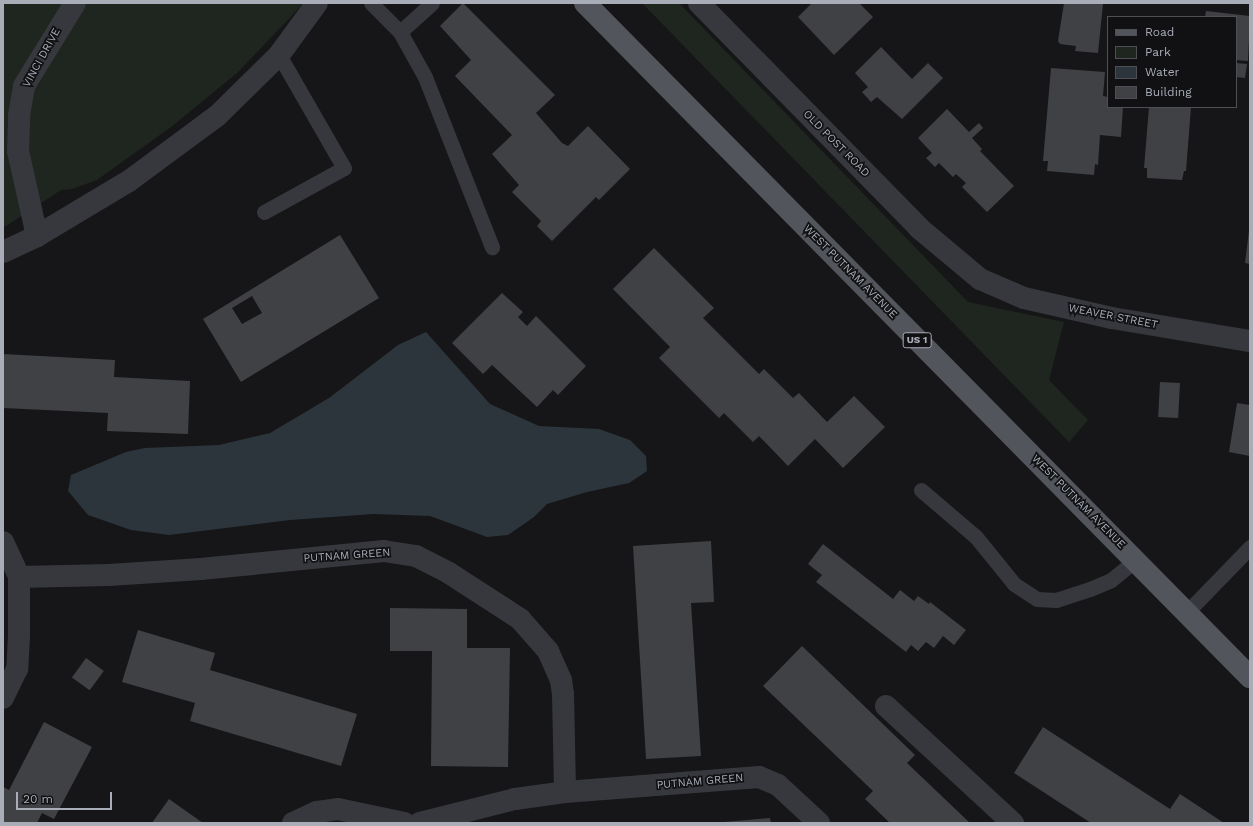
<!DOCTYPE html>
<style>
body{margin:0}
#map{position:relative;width:1253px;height:826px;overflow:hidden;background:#161618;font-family:"Work Sans",sans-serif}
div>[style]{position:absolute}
.green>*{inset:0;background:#1e261f}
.water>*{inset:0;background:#2c353c}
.building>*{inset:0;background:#404145;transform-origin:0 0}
.service>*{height:15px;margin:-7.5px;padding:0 7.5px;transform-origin:7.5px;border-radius:7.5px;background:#37383d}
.minor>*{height:22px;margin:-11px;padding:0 11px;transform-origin:11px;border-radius:11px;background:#37383d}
.tertiary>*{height:22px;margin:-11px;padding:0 11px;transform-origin:11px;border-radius:11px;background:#37383d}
.primary>*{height:22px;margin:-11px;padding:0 11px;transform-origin:11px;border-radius:11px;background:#53555c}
span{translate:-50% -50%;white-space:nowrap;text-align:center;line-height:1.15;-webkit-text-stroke:3.5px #111113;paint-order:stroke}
.shield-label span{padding:1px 3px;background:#111113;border:1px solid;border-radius:3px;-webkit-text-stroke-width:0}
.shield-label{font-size:10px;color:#a8adb8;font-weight:700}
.street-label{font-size:11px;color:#a8adb8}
.frame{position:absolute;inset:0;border:4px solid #a8adb8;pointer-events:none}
.legend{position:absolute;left:1107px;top:16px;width:130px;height:92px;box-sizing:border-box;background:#111113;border:1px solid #4d4f55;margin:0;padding:5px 7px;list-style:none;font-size:12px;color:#a8adb8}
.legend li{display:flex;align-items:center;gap:8px;height:20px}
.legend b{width:20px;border:1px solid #4d4f55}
.scale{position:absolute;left:16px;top:792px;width:96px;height:18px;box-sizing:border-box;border:2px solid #a8adb8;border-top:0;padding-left:5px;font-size:12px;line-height:14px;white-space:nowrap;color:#a8adb8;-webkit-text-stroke:3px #111113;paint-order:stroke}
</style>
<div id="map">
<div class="green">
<div style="clip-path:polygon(3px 3px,304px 3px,237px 73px,171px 127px,97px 180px,72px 189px,61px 190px,3px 228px)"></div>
<div style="clip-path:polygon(642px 3px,679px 3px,968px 302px,1064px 322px,1049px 380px,1088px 420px,1069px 442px)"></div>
</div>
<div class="water">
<div style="clip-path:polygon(426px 332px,490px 404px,539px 426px,599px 429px,630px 440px,646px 456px,647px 471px,629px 483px,587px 492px,547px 504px,534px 517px,508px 535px,487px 537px,430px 516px,373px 514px,290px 520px,169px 535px,131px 530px,88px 515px,68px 491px,71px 475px,126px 452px,145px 448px,219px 445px,270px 433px,329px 398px,398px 345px)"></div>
</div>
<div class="building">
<div style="clip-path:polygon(463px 3px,555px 95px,536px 113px,562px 143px,568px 146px,588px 126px,630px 169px,599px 200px,596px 197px,552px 241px,537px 226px,541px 221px,512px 192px,519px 185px,492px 154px,512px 135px,455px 76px,471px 60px,440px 26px)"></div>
<div style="clip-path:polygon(812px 3px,859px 3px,873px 17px,834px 55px,798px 17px)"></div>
<div style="clip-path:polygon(1064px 3px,1103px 4px,1098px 53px,1075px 51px,1076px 46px,1060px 44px,1058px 41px)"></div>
<div style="clip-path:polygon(1206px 11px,1250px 16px,1248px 61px,1236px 60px,1236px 17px,1205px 17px)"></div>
<div style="clip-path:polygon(881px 47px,912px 79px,928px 63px,943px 78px,902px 119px,877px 97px,871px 102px,862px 92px,868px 87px,855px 73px)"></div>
<div style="clip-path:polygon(1236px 63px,1247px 64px,1245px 78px,1236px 77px)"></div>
<div style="clip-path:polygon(1051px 68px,1105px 72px,1103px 96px,1108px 97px,1108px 107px,1123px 107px,1121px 137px,1100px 135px,1098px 165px,1095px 164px,1094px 175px,1047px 171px,1048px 161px,1043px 161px)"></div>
<div style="clip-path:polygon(1149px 107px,1191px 107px,1186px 171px,1184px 171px,1182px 180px,1147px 178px,1147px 168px,1144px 168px)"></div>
<div style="clip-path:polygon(947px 109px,969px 132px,979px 123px,983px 128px,972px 138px,982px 149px,980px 151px,1014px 186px,987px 212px,962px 187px,966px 183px,956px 174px,953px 177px,939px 163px,935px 167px,926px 158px,932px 153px,918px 138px)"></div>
<div style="clip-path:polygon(1249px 231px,1250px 231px,1250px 264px,1245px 263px)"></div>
<div style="clip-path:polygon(evenodd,340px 235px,379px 298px,241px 382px,203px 319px,340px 235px,252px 296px,262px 313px,242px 324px,232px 308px,252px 296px)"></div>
<div style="clip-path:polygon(654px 248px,714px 308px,703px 318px,759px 374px,764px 369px,793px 398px,799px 393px,827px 422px,854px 396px,885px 427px,843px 468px,815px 439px,788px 466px,759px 436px,753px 442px,724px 413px,719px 418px,659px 358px,670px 347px,613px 289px)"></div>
<div style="clip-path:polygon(502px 293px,523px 312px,518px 317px,527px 326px,536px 316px,586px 366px,558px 395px,553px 390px,537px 407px,492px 365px,483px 374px,452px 343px)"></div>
<div style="clip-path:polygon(3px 354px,115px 360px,114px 377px,190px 381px,188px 434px,107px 431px,108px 413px,3px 408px)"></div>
<div style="left:1160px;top:382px;width:20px;height:35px;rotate:3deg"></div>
<div style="clip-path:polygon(1237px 403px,1250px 405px,1250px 456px,1229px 452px)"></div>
<div style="clip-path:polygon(711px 541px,714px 602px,691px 603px,701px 756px,646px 759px,633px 546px)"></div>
<div style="clip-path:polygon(823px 544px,893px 599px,900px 590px,914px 601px,918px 596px,929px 604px,930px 602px,966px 630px,954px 645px,943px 636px,934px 648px,926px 642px,918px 651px,911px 645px,906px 652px,816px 582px,822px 575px,808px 564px)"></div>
<div style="clip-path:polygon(390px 608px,467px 609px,467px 648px,510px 648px,508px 767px,431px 766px,432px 651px,390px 651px)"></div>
<div style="clip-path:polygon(138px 630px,215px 653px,210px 670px,357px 714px,341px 766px,190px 721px,195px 703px,122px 682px)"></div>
<div style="clip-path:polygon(802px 646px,915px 755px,907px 763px,970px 823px,890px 823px,865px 799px,873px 791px,763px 686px)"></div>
<div style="left:86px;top:658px;width:22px;height:24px;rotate:36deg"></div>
<div style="clip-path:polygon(44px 722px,92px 747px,54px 819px,42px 813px,37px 823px,3px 823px,3px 787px,9px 790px)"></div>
<div style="clip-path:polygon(1043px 727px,1170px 809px,1180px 794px,1224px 823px,1091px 823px,1014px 773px)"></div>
<div style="clip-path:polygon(169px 799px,203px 823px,152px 823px)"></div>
<div style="clip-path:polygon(770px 818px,771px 823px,724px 823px,724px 822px)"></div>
</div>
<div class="service">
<div style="left:371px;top:3px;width:41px;rotate:45deg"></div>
<div style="left:400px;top:32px;width:51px;rotate:60.9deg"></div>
<div style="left:425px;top:77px;width:183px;rotate:68.5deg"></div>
<div style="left:400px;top:32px;width:43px;rotate:-42.2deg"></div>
<div style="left:264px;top:212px;width:91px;rotate:-28.8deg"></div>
<div style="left:344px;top:168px;width:130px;rotate:-119.9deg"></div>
<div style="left:921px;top:490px;width:72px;rotate:40.5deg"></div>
<div style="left:976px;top:537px;width:60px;rotate:51deg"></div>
<div style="left:1014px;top:584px;width:27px;rotate:33deg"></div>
<div style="left:1037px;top:599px;width:19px;rotate:3deg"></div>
<div style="left:1056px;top:600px;width:36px;rotate:-18deg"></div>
<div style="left:1090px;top:589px;width:23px;rotate:-23deg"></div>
<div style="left:1111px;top:580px;width:32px;rotate:-39deg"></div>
<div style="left:1187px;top:612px;width:91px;rotate:-45.9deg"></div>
</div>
<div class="minor">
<div style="left:37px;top:236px;width:87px;rotate:-102.6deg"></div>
<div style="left:18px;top:151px;width:36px;rotate:-88deg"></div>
<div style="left:19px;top:115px;width:29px;rotate:-80deg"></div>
<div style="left:24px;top:86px;width:97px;rotate:-58.4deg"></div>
<div style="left:3px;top:252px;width:38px;rotate:-25deg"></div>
<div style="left:37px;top:236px;width:107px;rotate:-30.9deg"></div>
<div style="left:129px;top:181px;width:109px;rotate:-36.5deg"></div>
<div style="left:217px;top:116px;width:87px;rotate:-44.5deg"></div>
<div style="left:279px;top:55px;width:64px;rotate:-53.8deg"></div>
<div style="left:3px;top:542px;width:38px;rotate:65deg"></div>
<div style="left:19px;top:577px;width:59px;rotate:90deg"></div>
<div style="left:19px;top:636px;width:33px;rotate:93deg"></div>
<div style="left:17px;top:669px;width:32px;rotate:116deg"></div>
<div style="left:19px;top:577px;width:90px;rotate:-1.3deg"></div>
<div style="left:109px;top:575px;width:92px;rotate:-3.7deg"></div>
<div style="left:201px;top:569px;width:184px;rotate:-5.6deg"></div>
<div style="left:384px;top:551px;width:32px;rotate:9deg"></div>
<div style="left:416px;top:556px;width:37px;rotate:27deg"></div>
<div style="left:449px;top:573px;width:85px;rotate:32.9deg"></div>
<div style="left:520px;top:619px;width:43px;rotate:48.8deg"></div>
<div style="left:548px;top:651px;width:32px;rotate:66deg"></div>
<div style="left:561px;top:680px;width:14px;rotate:82deg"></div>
<div style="left:563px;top:694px;width:98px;rotate:88.8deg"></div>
<div style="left:565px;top:792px;width:195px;rotate:-4.4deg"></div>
<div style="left:759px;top:777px;width:21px;rotate:23deg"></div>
<div style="left:778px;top:785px;width:56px;rotate:42.8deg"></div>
<div style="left:886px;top:706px;width:173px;rotate:42.7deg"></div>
<div style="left:293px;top:823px;width:26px;rotate:-25deg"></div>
<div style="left:317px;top:812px;width:21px;rotate:-8deg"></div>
<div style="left:338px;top:809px;width:68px;rotate:11.8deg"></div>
<div style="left:420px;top:823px;width:98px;rotate:-14.2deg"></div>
<div style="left:515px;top:799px;width:50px;rotate:-8deg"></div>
</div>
<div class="tertiary">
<div style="left:699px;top:3px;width:315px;rotate:45.6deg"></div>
<div style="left:919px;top:228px;width:80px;rotate:39.9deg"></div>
<div style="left:980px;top:279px;width:48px;rotate:23.4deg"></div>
<div style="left:1024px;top:298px;width:90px;rotate:12.8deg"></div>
<div style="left:1112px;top:318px;width:140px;rotate:9.5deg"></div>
</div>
<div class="primary">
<div style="left:585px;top:3px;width:947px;rotate:45.39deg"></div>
</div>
<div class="shield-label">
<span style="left:917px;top:340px">US 1</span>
</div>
<div class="street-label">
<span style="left:42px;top:58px;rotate:-61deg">VINCI DRIVE</span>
<span style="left:836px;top:144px;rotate:45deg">OLD POST ROAD</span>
<span style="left:850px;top:272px;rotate:45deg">WEST PUTNAM AVENUE</span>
<span style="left:1113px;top:317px;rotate:11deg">WEAVER STREET</span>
<span style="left:1078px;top:502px;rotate:45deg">WEST PUTNAM AVENUE</span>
<span style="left:347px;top:556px;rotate:-4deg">PUTNAM GREEN</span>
<span style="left:700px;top:782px;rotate:-5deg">PUTNAM GREEN</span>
</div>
<div class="frame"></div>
<ul class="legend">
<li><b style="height:5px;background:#53555c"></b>Road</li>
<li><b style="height:11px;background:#1e261f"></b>Park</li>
<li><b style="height:11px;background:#2c353c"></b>Water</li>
<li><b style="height:11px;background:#404145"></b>Building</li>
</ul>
<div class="scale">20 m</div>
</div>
